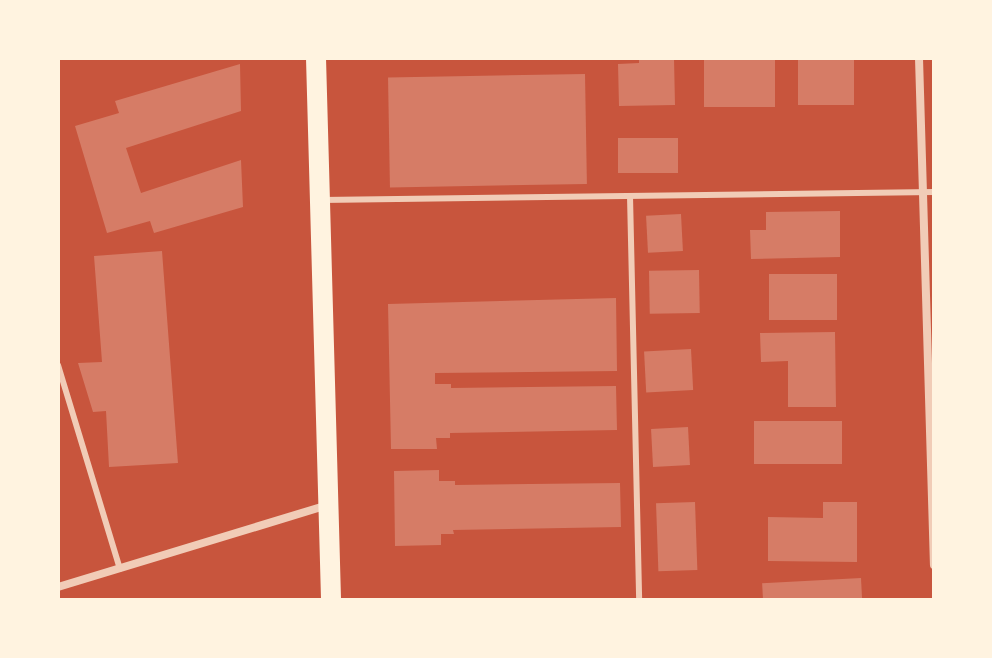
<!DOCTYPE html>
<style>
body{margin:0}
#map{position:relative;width:992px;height:658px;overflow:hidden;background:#c8553d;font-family:Rubik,sans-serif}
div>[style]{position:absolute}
.building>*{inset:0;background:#d67c66;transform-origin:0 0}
.service>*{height:6px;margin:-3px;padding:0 3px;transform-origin:3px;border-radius:3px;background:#f1ccb7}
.minor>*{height:8px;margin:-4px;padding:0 4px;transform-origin:4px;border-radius:4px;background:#f1ccb7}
.primary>*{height:20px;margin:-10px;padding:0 10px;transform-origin:10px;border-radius:10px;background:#fff3e0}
span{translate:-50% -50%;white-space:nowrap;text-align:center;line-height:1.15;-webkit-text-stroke:6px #fff3e0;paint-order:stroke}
.frame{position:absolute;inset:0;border:60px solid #fff3e0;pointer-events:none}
</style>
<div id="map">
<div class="building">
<div style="clip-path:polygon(639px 58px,674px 58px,675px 105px,619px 106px,618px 64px,639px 63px)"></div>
<div style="left:704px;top:58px;width:71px;height:49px"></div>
<div style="left:798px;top:58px;width:56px;height:47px"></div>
<div style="clip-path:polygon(240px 64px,241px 111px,126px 148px,141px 193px,241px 160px,243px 207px,154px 233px,150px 221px,107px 233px,75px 126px,119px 113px,115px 101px)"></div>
<div style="left:585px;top:74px;width:110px;height:197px;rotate:89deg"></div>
<div style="left:618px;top:138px;width:60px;height:35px"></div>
<div style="clip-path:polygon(840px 211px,840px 257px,751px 259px,750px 230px,766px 230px,766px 212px)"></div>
<div style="left:681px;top:214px;width:37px;height:35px;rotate:87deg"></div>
<div style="clip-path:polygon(162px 251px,178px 463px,109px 467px,106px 411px,93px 412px,78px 363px,102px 362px,94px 256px)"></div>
<div style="left:699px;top:270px;width:43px;height:50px;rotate:89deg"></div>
<div style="left:837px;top:274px;width:46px;height:68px;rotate:90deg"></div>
<div style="clip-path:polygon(616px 298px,617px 371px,435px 373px,435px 384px,451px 384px,451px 388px,616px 386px,617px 430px,450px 433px,450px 438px,436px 438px,437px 449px,391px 449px,388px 304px)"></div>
<div style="clip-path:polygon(835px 332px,836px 407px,788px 407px,788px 361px,761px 362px,760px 333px)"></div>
<div style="left:691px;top:349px;width:41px;height:47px;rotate:87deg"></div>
<div style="left:754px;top:421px;width:88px;height:43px"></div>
<div style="left:688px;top:427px;width:38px;height:37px;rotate:87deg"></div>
<div style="clip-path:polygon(439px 470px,439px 481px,455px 481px,455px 485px,620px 483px,621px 527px,453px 530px,454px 534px,441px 534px,441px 545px,395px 546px,394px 471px)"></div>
<div style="left:695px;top:502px;width:68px;height:39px;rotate:88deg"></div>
<div style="clip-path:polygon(823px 502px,857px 502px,857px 562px,768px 561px,768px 517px,823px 518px)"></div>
<div style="left:861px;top:578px;width:22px;height:99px;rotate:87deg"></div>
</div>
<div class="service">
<div style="left:630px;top:196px;width:404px;rotate:88.7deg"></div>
<div style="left:322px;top:200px;width:612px;rotate:-0.75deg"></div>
<div style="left:58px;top:365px;width:213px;rotate:73.1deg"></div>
</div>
<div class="minor">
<div style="left:919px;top:58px;width:507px;rotate:88.31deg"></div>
<div style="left:58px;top:587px;width:282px;rotate:-16.9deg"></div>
</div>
<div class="primary">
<div style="left:316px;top:58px;width:542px;rotate:88.41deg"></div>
</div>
<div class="frame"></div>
</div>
